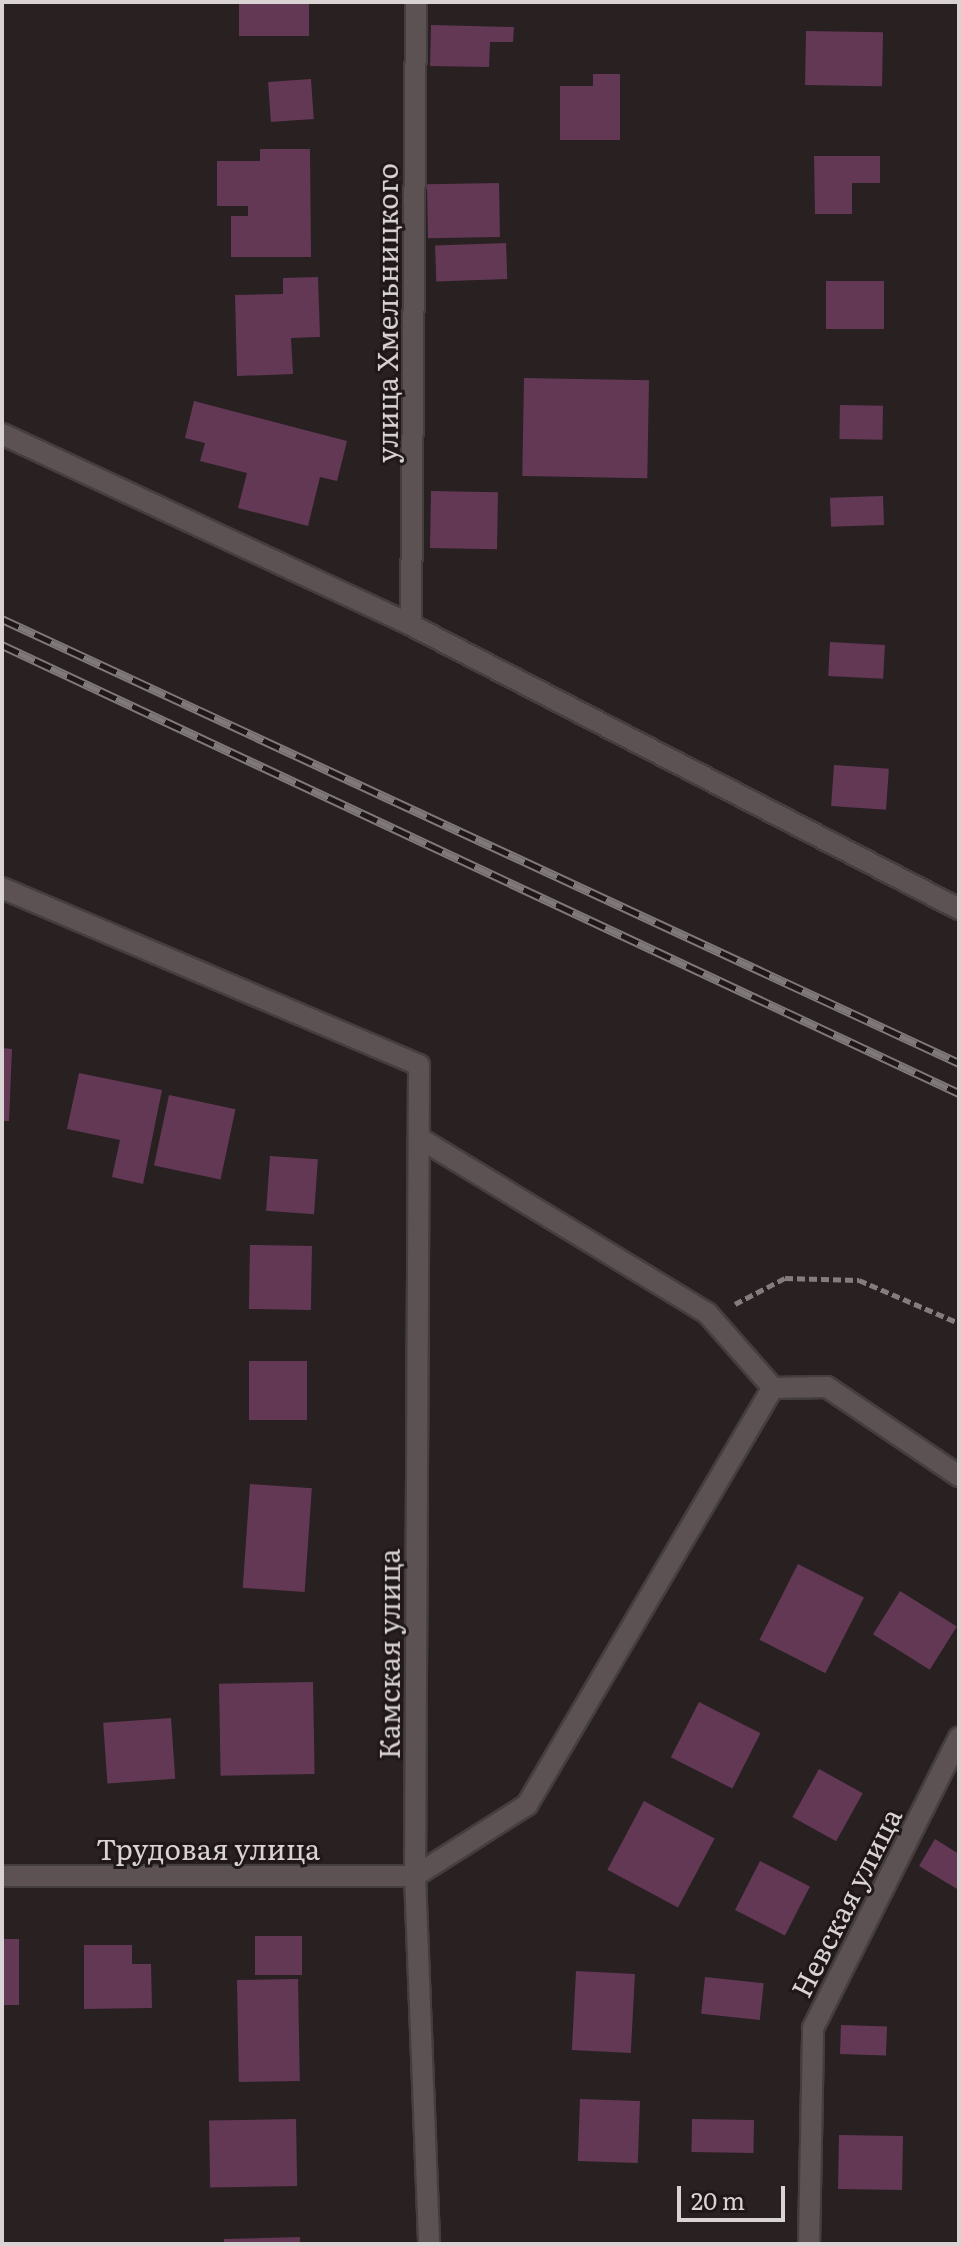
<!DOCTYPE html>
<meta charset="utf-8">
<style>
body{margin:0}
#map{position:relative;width:961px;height:2246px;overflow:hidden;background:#292021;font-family:Literata,serif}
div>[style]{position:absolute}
.building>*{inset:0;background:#623855;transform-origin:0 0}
.path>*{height:5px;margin-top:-2.5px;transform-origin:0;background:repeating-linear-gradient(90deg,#847d7e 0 8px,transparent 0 12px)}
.roads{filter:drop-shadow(2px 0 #453e3f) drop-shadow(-2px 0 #453e3f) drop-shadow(0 2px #453e3f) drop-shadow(0 -2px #453e3f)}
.minor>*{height:20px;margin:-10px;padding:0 10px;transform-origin:10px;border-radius:10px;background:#5c5253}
.rail>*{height:9px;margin-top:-4.5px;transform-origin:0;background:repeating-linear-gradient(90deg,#1f1718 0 18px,#80797a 0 36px);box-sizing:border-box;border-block:2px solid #80797a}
span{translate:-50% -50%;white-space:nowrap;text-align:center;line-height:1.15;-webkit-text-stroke:6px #1f1718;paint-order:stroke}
.street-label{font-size:28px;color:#d9d3d4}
.frame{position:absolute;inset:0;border:4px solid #d9d3d4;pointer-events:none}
.scale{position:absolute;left:677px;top:2186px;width:108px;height:36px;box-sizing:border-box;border:4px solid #d9d3d4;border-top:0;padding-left:10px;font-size:24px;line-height:28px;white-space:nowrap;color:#d9d3d4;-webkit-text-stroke:6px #1f1718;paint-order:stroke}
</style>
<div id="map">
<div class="building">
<div style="left:239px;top:2px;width:70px;height:34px"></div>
<div style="clip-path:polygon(431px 25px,514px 27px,513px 42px,490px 42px,489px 67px,430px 66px)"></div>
<div style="left:806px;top:31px;width:77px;height:54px;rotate:1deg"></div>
<div style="clip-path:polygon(593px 74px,620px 74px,620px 140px,560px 140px,560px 86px,593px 86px)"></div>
<div style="left:311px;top:79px;width:40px;height:43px;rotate:86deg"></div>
<div style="clip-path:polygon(260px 149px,310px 149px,311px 257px,231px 257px,231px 216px,248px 216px,248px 206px,217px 206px,217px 161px,260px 161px)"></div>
<div style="clip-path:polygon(814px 156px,880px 156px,880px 183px,852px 183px,852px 214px,815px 214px)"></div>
<div style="left:499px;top:183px;width:54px;height:72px;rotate:89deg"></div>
<div style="left:506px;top:243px;width:36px;height:71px;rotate:88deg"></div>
<div style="clip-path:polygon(318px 277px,320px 337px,291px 338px,293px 374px,237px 376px,235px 295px,283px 294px,283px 278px)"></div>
<div style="left:884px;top:281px;width:48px;height:58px;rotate:90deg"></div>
<div style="left:524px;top:378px;width:125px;height:98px;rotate:1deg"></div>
<div style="clip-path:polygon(194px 401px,347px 441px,337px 481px,320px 477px,308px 526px,238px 508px,247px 473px,200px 461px,205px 443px,185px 438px)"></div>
<div style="left:840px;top:405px;width:43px;height:34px;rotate:1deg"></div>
<div style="left:431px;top:491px;width:67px;height:57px;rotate:1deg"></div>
<div style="left:883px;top:496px;width:29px;height:53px;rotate:88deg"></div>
<div style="left:830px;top:642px;width:55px;height:34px;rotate:3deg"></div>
<div style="left:834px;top:765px;width:55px;height:41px;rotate:4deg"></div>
<div style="clip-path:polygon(2px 1048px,12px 1049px,9px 1121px,2px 1121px)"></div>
<div style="clip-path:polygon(79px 1073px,162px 1090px,143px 1184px,112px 1177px,120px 1140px,67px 1129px)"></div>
<div style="left:169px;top:1095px;width:68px;height:72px;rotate:12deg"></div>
<div style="left:270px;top:1156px;width:48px;height:55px;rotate:4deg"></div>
<div style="left:250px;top:1245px;width:62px;height:64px;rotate:1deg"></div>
<div style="left:249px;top:1361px;width:58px;height:59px"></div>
<div style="left:250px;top:1484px;width:62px;height:104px;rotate:4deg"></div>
<div style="left:798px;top:1564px;width:74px;height:85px;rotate:27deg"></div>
<div style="left:900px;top:1591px;width:67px;height:51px;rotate:32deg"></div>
<div style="left:313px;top:1682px;width:92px;height:94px;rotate:89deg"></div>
<div style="left:699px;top:1702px;width:69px;height:62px;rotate:27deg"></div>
<div style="left:171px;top:1718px;width:61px;height:68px;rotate:86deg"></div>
<div style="left:819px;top:1769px;width:50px;height:55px;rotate:29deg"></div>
<div style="left:644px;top:1801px;width:80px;height:78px;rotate:28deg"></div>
<div style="clip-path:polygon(935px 1839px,959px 1854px,957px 1889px,919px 1866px)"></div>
<div style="left:760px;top:1861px;width:56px;height:55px;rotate:27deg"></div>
<div style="left:255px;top:1936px;width:47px;height:39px"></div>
<div style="left:2px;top:1939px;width:17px;height:66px"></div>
<div style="clip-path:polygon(84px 1945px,132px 1945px,132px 1964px,151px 1964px,152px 2008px,84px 2009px)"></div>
<div style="left:576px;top:1971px;width:59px;height:79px;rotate:3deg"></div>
<div style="left:705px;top:1977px;width:59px;height:37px;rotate:6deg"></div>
<div style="left:298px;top:1979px;width:102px;height:61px;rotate:89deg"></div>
<div style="left:841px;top:2025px;width:46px;height:29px;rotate:2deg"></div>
<div style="left:580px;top:2099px;width:60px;height:62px;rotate:2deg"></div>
<div style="left:296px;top:2119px;width:67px;height:87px;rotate:89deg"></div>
<div style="left:692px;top:2119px;width:62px;height:33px;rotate:1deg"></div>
<div style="left:839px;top:2135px;width:64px;height:54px;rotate:1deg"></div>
<div style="clip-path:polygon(300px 2237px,300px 2244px,224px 2244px,224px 2239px)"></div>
</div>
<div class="path">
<div style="left:735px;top:1304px;width:56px;rotate:-27.5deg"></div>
<div style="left:785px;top:1278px;width:74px;rotate:1.5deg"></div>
<div style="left:859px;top:1280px;width:109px;rotate:23.3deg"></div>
</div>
<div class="roads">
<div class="minor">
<div style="left:2px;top:434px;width:451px;rotate:25deg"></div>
<div style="left:411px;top:625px;width:617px;rotate:27.4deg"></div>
<div style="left:411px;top:625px;width:623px;rotate:-89.54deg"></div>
<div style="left:2px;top:888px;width:453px;rotate:23deg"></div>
<div style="left:419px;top:1065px;width:811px;rotate:90.28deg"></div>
<div style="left:415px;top:1876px;width:368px;rotate:87.8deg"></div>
<div style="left:773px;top:1388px;width:54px;rotate:-1.1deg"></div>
<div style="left:827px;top:1387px;width:159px;rotate:34deg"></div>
<div style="left:2px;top:1876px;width:413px"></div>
<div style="left:415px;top:1876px;width:133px;rotate:-32.4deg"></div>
<div style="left:527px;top:1805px;width:484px;rotate:-59.5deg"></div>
<div style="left:773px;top:1388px;width:100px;rotate:-131.3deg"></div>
<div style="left:707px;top:1313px;width:337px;rotate:-148.7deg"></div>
<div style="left:809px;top:2244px;width:216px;rotate:-88.9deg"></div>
<div style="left:813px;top:2028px;width:325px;rotate:-63.3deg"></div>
</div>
</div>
<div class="rail">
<div style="left:2px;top:619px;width:1055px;rotate:24.89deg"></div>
<div style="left:2px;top:645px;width:1057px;rotate:25.09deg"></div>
</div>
<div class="street-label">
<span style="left:386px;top:313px;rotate:-90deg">улица Хмельницкого</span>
<span style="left:388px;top:1654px;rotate:-90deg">Камская улица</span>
<span style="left:208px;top:1848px">Трудовая улица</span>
<span style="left:845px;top:1902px;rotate:-63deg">Невская улица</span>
</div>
<div class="frame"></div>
<div class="scale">20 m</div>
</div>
